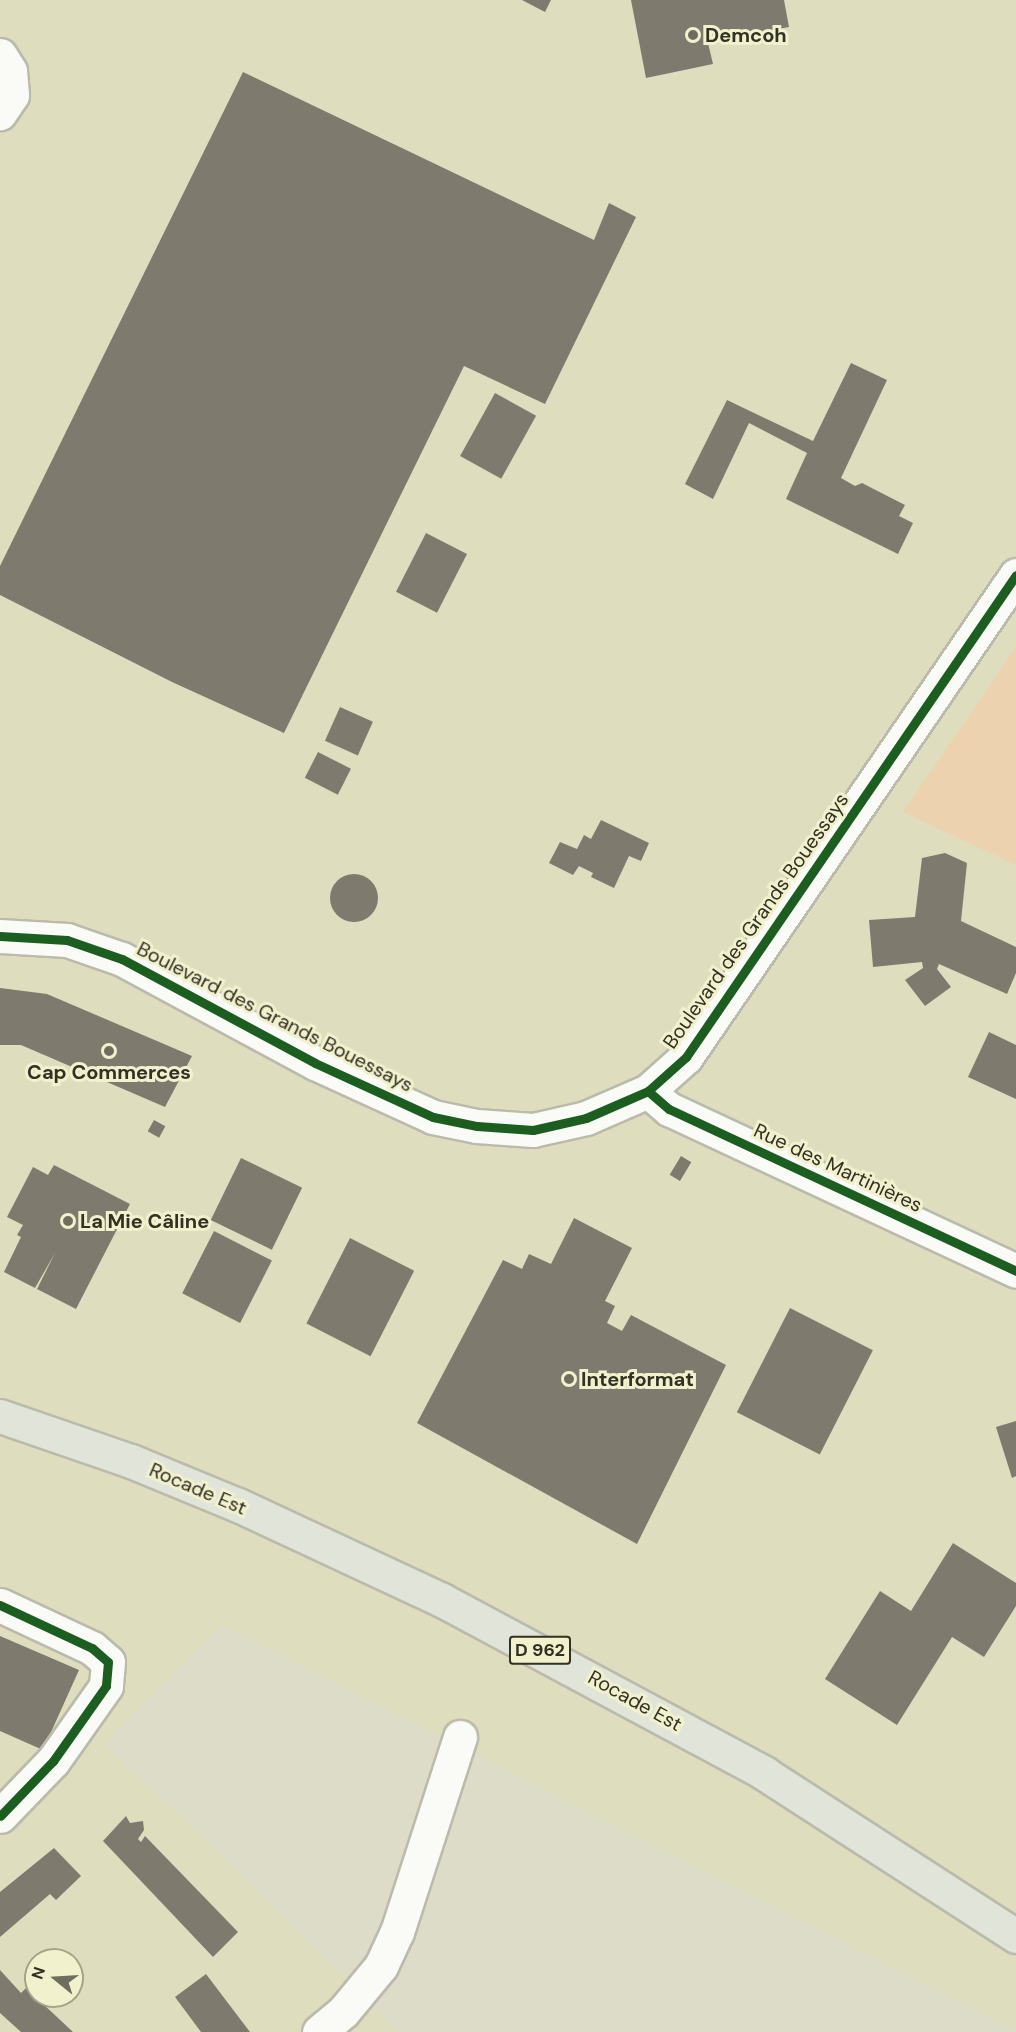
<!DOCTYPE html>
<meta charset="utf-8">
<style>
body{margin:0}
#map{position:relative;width:1016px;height:2032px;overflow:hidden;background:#dddcc9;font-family:"DM Sans",sans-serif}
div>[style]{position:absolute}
.built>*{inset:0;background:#deddbd}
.green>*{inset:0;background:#ecd2af}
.building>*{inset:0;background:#7e7b6e;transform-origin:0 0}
.round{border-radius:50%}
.roads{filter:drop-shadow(2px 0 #bbbaab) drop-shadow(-2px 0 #bbbaab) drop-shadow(0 2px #bbbaab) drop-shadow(0 -2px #bbbaab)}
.minor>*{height:33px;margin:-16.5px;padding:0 16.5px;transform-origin:16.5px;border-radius:16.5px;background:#fafaf7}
.major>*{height:33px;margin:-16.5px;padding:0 16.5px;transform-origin:16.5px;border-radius:16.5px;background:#e1e4d9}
.cycleway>*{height:9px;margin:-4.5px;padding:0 4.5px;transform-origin:4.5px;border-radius:4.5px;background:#1b5e20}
.dots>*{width:16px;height:16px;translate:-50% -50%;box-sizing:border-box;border:3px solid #f2f1ce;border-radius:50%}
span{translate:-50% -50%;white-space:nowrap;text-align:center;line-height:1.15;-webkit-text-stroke:6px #f2f1ce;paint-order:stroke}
.shield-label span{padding:2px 4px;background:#f2f1ce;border:2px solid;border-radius:4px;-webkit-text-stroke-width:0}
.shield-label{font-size:18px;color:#323124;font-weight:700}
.poi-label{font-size:20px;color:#323124;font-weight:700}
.left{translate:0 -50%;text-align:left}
.street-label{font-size:20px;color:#323124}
.north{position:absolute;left:24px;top:1948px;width:60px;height:60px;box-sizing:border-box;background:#f2f1ce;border:2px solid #a5a48a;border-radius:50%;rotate:288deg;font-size:16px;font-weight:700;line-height:24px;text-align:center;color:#323124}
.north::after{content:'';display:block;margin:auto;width:21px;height:27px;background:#6e6d5e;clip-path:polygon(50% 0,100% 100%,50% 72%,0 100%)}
</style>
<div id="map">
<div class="built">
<div style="clip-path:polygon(evenodd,0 0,1016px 0,1016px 647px,904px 811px,1016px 865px,1016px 2031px,222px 1625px,104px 1745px,229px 1861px,400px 2032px,0 2032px,0 0,36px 1960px,72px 1960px,72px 1996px,36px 1996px,36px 1960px)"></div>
</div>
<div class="green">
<div style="clip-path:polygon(1016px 647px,1016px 865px,903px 812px)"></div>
</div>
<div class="building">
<div style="clip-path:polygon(522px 0,551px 0,545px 12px)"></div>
<div style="clip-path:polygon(631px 0,784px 0,789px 27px,708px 43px,713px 64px,646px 78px)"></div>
<div style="clip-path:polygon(243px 72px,594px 240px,609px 203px,636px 217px,545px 404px,464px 366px,284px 733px,172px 682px,0 595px,0 566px)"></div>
<div style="clip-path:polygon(851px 363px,887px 380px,841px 478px,855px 486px,862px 483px,905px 505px,899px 516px,913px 523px,898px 554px,786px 499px,807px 453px,749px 423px,713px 499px,685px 484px,727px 400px,813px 441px)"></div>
<div style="left:495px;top:393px;width:47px;height:72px;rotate:29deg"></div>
<div style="left:426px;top:533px;width:46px;height:66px;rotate:27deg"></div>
<div style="left:340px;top:707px;width:36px;height:37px;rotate:24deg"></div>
<div style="left:318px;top:752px;width:37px;height:29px;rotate:27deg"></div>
<div style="clip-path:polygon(601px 820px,649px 843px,641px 861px,629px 856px,614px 888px,591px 877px,593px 873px,579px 866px,573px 875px,549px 863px,560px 842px,577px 849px,584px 835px,591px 839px)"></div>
<div style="clip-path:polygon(945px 853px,967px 863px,961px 921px,1016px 947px,1016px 973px,1007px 994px,939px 964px,937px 969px,951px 987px,925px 1006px,905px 980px,923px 968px,922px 962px,873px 967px,869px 920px,915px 917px,922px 858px)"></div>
<div class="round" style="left:330px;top:874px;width:48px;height:48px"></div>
<div style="clip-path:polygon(0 988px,47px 994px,192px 1056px,165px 1107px,21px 1045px,0 1045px)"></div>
<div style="clip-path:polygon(989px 1032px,1016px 1045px,1016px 1099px,968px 1077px)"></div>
<div style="left:154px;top:1120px;width:13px;height:13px;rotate:29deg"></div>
<div style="left:681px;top:1156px;width:12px;height:22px;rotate:31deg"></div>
<div style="left:241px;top:1158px;width:68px;height:69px;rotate:26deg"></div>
<div style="clip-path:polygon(54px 1165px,130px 1204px,76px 1309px,37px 1289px,55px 1253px,35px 1288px,4px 1272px,21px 1237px,17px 1235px,23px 1225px,7px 1217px,33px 1167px,48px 1175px)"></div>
<div style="clip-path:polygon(574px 1218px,632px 1248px,605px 1301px,615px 1306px,607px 1323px,622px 1331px,631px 1315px,726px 1365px,637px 1544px,417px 1423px,503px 1260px,522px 1269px,529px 1254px,551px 1264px)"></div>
<div style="left:214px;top:1231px;width:65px;height:70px;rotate:27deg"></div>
<div style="left:350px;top:1238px;width:72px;height:96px;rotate:27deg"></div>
<div style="left:790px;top:1308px;width:93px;height:117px;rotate:27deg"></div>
<div style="clip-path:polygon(1016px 1421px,1016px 1476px,1012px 1478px,996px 1427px)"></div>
<div style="clip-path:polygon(953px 1543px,1016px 1583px,1016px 1606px,984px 1657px,952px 1637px,897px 1725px,825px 1679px,880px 1591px,911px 1611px)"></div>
<div style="clip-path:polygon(0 1636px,79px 1670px,43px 1750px,0 1731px)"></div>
<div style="clip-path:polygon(126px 1816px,130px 1823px,143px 1821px,144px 1830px,138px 1839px,141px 1842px,145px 1836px,238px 1932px,213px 1957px,103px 1841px)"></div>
<div style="clip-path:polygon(54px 1848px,81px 1876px,56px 1900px,50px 1894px,0 1937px,0 1892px)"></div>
<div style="clip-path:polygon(0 1970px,21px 1993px,26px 1988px,73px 2032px,21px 2032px,0 2013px)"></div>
<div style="clip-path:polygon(206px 1974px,231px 2007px,250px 2032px,201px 2032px,175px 1997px)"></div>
</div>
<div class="roads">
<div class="minor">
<div style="left:0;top:55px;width:19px;rotate:58deg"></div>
<div style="left:10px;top:71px;width:24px;rotate:85deg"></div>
<div style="left:12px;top:95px;width:22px;rotate:124deg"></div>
<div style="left:0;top:936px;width:67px;rotate:3.4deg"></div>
<div style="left:67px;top:940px;width:58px;rotate:19.1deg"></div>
<div style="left:122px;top:959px;width:219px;rotate:28.3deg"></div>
<div style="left:315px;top:1063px;width:130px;rotate:24.6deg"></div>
<div style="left:433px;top:1117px;width:45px;rotate:11.6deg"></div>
<div style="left:477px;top:1126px;width:56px;rotate:4.1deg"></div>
<div style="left:533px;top:1130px;width:54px;rotate:-12.8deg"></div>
<div style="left:586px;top:1118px;width:68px;rotate:-23.5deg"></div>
<div style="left:648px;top:1091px;width:51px;rotate:-41.8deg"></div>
<div style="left:686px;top:1057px;width:584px;rotate:-55.6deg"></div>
<div style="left:648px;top:1091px;width:28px;rotate:41deg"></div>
<div style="left:669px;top:1109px;width:383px;rotate:25deg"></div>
<div style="left:0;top:1605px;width:102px;rotate:25.1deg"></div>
<div style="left:92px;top:1648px;width:21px;rotate:41deg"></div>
<div style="left:108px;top:1662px;width:24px;rotate:95deg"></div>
<div style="left:106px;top:1686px;width:92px;rotate:125.2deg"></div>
<div style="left:53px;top:1761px;width:76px;rotate:133.9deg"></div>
<div style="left:319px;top:2032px;width:31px;rotate:-40deg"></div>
<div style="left:343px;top:2012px;width:60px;rotate:-50.4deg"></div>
<div style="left:381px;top:1966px;width:38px;rotate:-65deg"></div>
<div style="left:397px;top:1932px;width:205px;rotate:-72.1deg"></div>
</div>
<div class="major">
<div style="left:0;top:1416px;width:139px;rotate:19deg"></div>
<div style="left:131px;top:1461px;width:116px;rotate:22.4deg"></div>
<div style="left:238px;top:1505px;width:225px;rotate:25deg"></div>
<div style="left:442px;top:1600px;width:366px;rotate:28.2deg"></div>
<div style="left:764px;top:1773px;width:300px;rotate:32.9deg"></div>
</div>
</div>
<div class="cycleway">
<div style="left:0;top:936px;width:67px;rotate:3.4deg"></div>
<div style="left:67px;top:940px;width:58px;rotate:19.1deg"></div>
<div style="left:122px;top:959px;width:219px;rotate:28.3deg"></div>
<div style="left:315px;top:1063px;width:130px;rotate:24.6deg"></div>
<div style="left:433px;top:1117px;width:45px;rotate:11.6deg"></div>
<div style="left:477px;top:1126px;width:56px;rotate:4.1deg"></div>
<div style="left:533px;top:1130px;width:54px;rotate:-12.8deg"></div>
<div style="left:586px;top:1118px;width:68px;rotate:-23.5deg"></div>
<div style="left:648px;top:1091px;width:51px;rotate:-41.8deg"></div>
<div style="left:686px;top:1057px;width:584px;rotate:-55.6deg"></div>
<div style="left:648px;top:1091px;width:28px;rotate:41deg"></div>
<div style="left:669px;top:1109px;width:383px;rotate:25deg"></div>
<div style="left:0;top:1605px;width:102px;rotate:25.1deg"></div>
<div style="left:92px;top:1648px;width:21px;rotate:41deg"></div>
<div style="left:108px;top:1662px;width:24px;rotate:95deg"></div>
<div style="left:106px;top:1686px;width:92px;rotate:125.2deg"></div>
<div style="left:53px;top:1761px;width:76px;rotate:133.9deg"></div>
</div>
<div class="dots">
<div style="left:693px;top:35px;background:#6e6d5e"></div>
<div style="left:109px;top:1051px;background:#6e6d5e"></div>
<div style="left:68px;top:1221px;background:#6e6d5e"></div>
<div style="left:569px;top:1379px;background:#6e6d5e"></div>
</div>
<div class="shield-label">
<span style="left:540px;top:1650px">D 962</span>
</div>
<div class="poi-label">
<span class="left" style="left:705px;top:35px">Demcoh</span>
<span style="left:109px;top:1072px">Cap Commerces</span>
<span class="left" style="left:80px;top:1221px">La Mie Câline</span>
<span class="left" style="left:581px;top:1379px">Interformat</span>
</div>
<div class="street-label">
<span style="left:756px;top:921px;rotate:-55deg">Boulevard des Grands Bouessays</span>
<span style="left:275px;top:1017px;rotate:27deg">Boulevard des Grands Bouessays</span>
<span style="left:838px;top:1168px;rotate:25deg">Rue des Martinières</span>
<span style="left:198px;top:1489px;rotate:23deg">Rocade Est</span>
<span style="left:635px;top:1701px;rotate:29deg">Rocade Est</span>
</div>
<div class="north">N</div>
</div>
